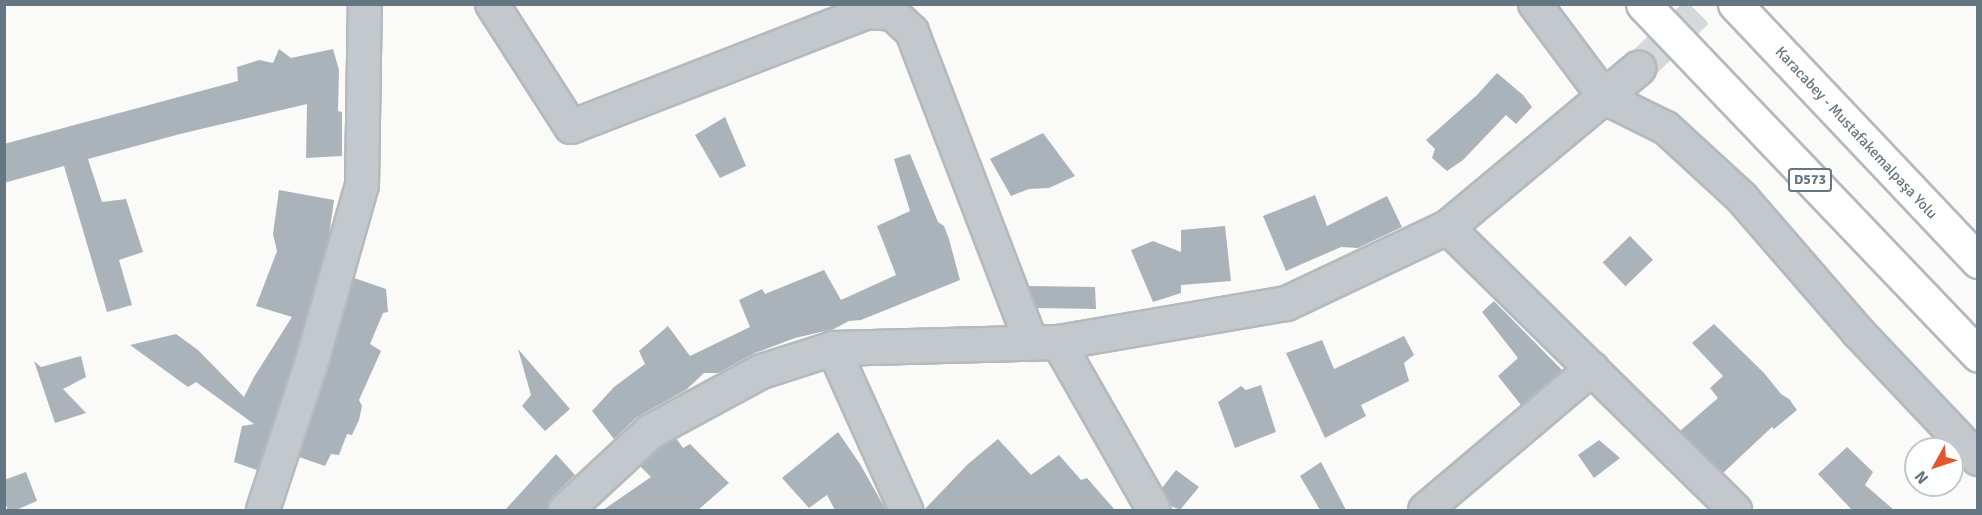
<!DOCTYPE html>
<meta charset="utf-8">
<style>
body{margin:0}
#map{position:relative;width:1982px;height:515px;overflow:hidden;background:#fafaf8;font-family:Signika,sans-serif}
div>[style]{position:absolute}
.building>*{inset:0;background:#aab3b9;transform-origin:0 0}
.tertiary-tunnel>*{height:33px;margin-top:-16.5px;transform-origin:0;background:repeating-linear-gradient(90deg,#d5d9db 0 33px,transparent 0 49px)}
.roads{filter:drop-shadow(2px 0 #b4b9bd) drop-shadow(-2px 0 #b4b9bd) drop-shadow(0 2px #b4b9bd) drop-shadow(0 -2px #b4b9bd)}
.minor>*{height:32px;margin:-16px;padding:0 16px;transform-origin:16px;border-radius:16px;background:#c3c8cc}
.tertiary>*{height:33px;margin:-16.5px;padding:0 16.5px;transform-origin:16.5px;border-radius:16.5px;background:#c3c8cc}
.trunk>*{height:33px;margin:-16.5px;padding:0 16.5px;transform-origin:16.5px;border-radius:16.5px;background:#fff}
span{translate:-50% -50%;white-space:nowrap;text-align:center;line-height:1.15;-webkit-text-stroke:6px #fff;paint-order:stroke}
.shield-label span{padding:2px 4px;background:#fff;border:2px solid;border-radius:4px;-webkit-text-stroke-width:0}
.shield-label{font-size:14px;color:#657683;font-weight:700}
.street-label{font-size:15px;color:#657683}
.frame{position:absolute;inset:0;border:6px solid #657683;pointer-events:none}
.north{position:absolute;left:1904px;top:437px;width:60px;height:60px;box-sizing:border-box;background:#fff;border:2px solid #c1c8cd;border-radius:50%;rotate:230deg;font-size:16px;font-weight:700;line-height:24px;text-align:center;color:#657683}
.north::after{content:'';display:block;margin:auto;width:21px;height:27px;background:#e4572e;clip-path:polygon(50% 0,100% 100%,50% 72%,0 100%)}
</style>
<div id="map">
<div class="building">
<div style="clip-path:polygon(279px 49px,291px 58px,333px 49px,339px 70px,338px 111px,342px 112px,342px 156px,306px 158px,307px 104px,180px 134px,88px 159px,102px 202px,126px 199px,143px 252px,119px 260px,132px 305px,107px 312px,64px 166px,4px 183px,4px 144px,238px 81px,237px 67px,259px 60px,273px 63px)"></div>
<div style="clip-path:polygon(1497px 73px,1523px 95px,1532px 107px,1516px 124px,1506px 115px,1463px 160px,1447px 171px,1432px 158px,1435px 149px,1426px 140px,1477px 95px)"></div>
<div style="clip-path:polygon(725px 117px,746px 166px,720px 178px,695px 135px)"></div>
<div style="clip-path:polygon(1043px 133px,1075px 176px,1049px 188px,1029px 189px,1011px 196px,990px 159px)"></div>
<div style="clip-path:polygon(910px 154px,938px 222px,944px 226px,949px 239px,960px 280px,861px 320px,849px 321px,834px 329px,795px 338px,755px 353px,718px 373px,704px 373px,686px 390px,637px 417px,614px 439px,592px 411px,614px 387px,645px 364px,639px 351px,668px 326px,690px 356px,750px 327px,739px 300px,762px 289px,765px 294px,824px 270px,841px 300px,896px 275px,877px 226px,910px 211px,894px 159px)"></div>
<div style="clip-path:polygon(279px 190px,334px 200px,329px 236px,296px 353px,257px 470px,234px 462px,242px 426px,254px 424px,196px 382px,188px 387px,130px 345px,176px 334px,198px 350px,244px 397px,254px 377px,292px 317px,256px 306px,277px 251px,273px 234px)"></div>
<div style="clip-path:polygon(1315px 195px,1327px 226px,1387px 196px,1402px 227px,1358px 248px,1341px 247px,1286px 271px,1263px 216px)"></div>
<div style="clip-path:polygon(1225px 226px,1231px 281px,1181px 285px,1181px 293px,1153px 302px,1131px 250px,1153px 241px,1181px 252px,1181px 230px)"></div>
<div style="left:1630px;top:236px;width:33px;height:38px;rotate:46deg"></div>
<div style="clip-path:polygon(354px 278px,386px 289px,388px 312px,383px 313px,370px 344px,381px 351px,359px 400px,362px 406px,359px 420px,352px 435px,347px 434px,339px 455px,331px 454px,325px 466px,299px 457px)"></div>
<div style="clip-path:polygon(1029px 286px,1095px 287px,1096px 309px,1037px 308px)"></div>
<div style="clip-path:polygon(1494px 301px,1562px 370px,1521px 405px,1498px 376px,1518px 358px,1482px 312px)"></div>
<div style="clip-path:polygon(1714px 324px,1764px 373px,1781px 394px,1789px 399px,1797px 410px,1774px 429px,1772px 427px,1723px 473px,1680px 431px,1718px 398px,1710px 388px,1723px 376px,1692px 343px)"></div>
<div style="clip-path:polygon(1404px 336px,1414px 355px,1404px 363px,1409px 381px,1361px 405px,1366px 416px,1325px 438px,1286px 353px,1322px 340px,1334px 369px)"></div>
<div style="clip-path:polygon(518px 349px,570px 409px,545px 431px,522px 406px,531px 395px)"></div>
<div style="clip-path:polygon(81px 356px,86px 377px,63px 389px,86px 413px,55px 423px,34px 361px,41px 367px)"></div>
<div style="clip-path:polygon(1261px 385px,1276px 432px,1235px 448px,1218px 402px,1241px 386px,1246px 390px)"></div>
<div style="clip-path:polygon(838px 432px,860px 464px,886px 510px,835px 510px,827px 495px,809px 508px,782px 478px)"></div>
<div style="clip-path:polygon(676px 438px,683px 448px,690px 444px,729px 483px,698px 510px,603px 510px,651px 477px,640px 466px,661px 446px)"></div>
<div style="clip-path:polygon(998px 439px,1031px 475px,1059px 455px,1081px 480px,1087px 478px,1115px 510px,924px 510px,968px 464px)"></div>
<div style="clip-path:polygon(1599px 440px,1620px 458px,1594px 478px,1578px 455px)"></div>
<div style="clip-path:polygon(1847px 447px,1873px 472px,1865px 485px,1894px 510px,1852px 510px,1818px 474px)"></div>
<div style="clip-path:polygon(556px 454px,575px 475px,552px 497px,547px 510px,505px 510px)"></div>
<div style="clip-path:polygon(1321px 462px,1346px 510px,1320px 510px,1300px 476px)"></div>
<div style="clip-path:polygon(1176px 470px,1199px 487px,1180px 510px,1171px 506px,1162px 488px)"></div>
<div style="clip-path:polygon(26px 472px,37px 501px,16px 510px,8px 510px,4px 500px,4px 480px)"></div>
</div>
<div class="tertiary-tunnel">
<div style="left:1638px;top:68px;width:93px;rotate:-43.7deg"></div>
</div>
<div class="roads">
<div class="minor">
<div style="left:492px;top:4px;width:146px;rotate:57.3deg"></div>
<div style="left:571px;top:127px;width:318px;rotate:-21.2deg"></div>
<div style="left:867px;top:12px;width:26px;rotate:4deg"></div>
<div style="left:893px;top:14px;width:26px;rotate:43deg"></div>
<div style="left:912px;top:32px;width:334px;rotate:69deg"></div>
<div style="left:1535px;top:4px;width:117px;rotate:53.3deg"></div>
<div style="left:1605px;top:98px;width:68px;rotate:26.2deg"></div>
<div style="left:1666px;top:128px;width:103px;rotate:42.6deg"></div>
<div style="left:1742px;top:198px;width:177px;rotate:49.1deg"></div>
<div style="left:1858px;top:332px;width:175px;rotate:46.6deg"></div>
<div style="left:1447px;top:227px;width:404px;rotate:44.5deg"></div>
<div style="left:1058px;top:342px;width:193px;rotate:60.3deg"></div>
<div style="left:833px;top:348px;width:178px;rotate:65.7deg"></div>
<div style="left:263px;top:510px;width:160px;rotate:-71.8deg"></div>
<div style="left:313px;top:358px;width:180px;rotate:-74.2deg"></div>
<div style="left:362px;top:185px;width:181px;rotate:-89.1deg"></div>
<div style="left:1425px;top:510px;width:219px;rotate:-40.2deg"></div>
</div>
<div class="tertiary">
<div style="left:565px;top:510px;width:116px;rotate:-42.9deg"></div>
<div style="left:650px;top:431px;width:126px;rotate:-28.4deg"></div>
<div style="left:761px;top:371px;width:76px;rotate:-17.7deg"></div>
<div style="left:833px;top:348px;width:225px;rotate:-1.5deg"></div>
<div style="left:1058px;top:342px;width:231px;rotate:-9.7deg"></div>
<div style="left:1286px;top:303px;width:178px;rotate:-25.3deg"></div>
<div style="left:1447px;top:227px;width:249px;rotate:-39.8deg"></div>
</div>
<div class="trunk">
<div style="left:1643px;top:4px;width:485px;rotate:46.3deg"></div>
<div style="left:1735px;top:4px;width:354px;rotate:46.6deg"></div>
</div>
</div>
<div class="shield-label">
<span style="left:1810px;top:180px">D573</span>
</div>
<div class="street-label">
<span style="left:1856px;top:133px;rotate:47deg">Karacabey - Mustafakemalpaşa Yolu</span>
</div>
<div class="frame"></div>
<div class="north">N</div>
</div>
